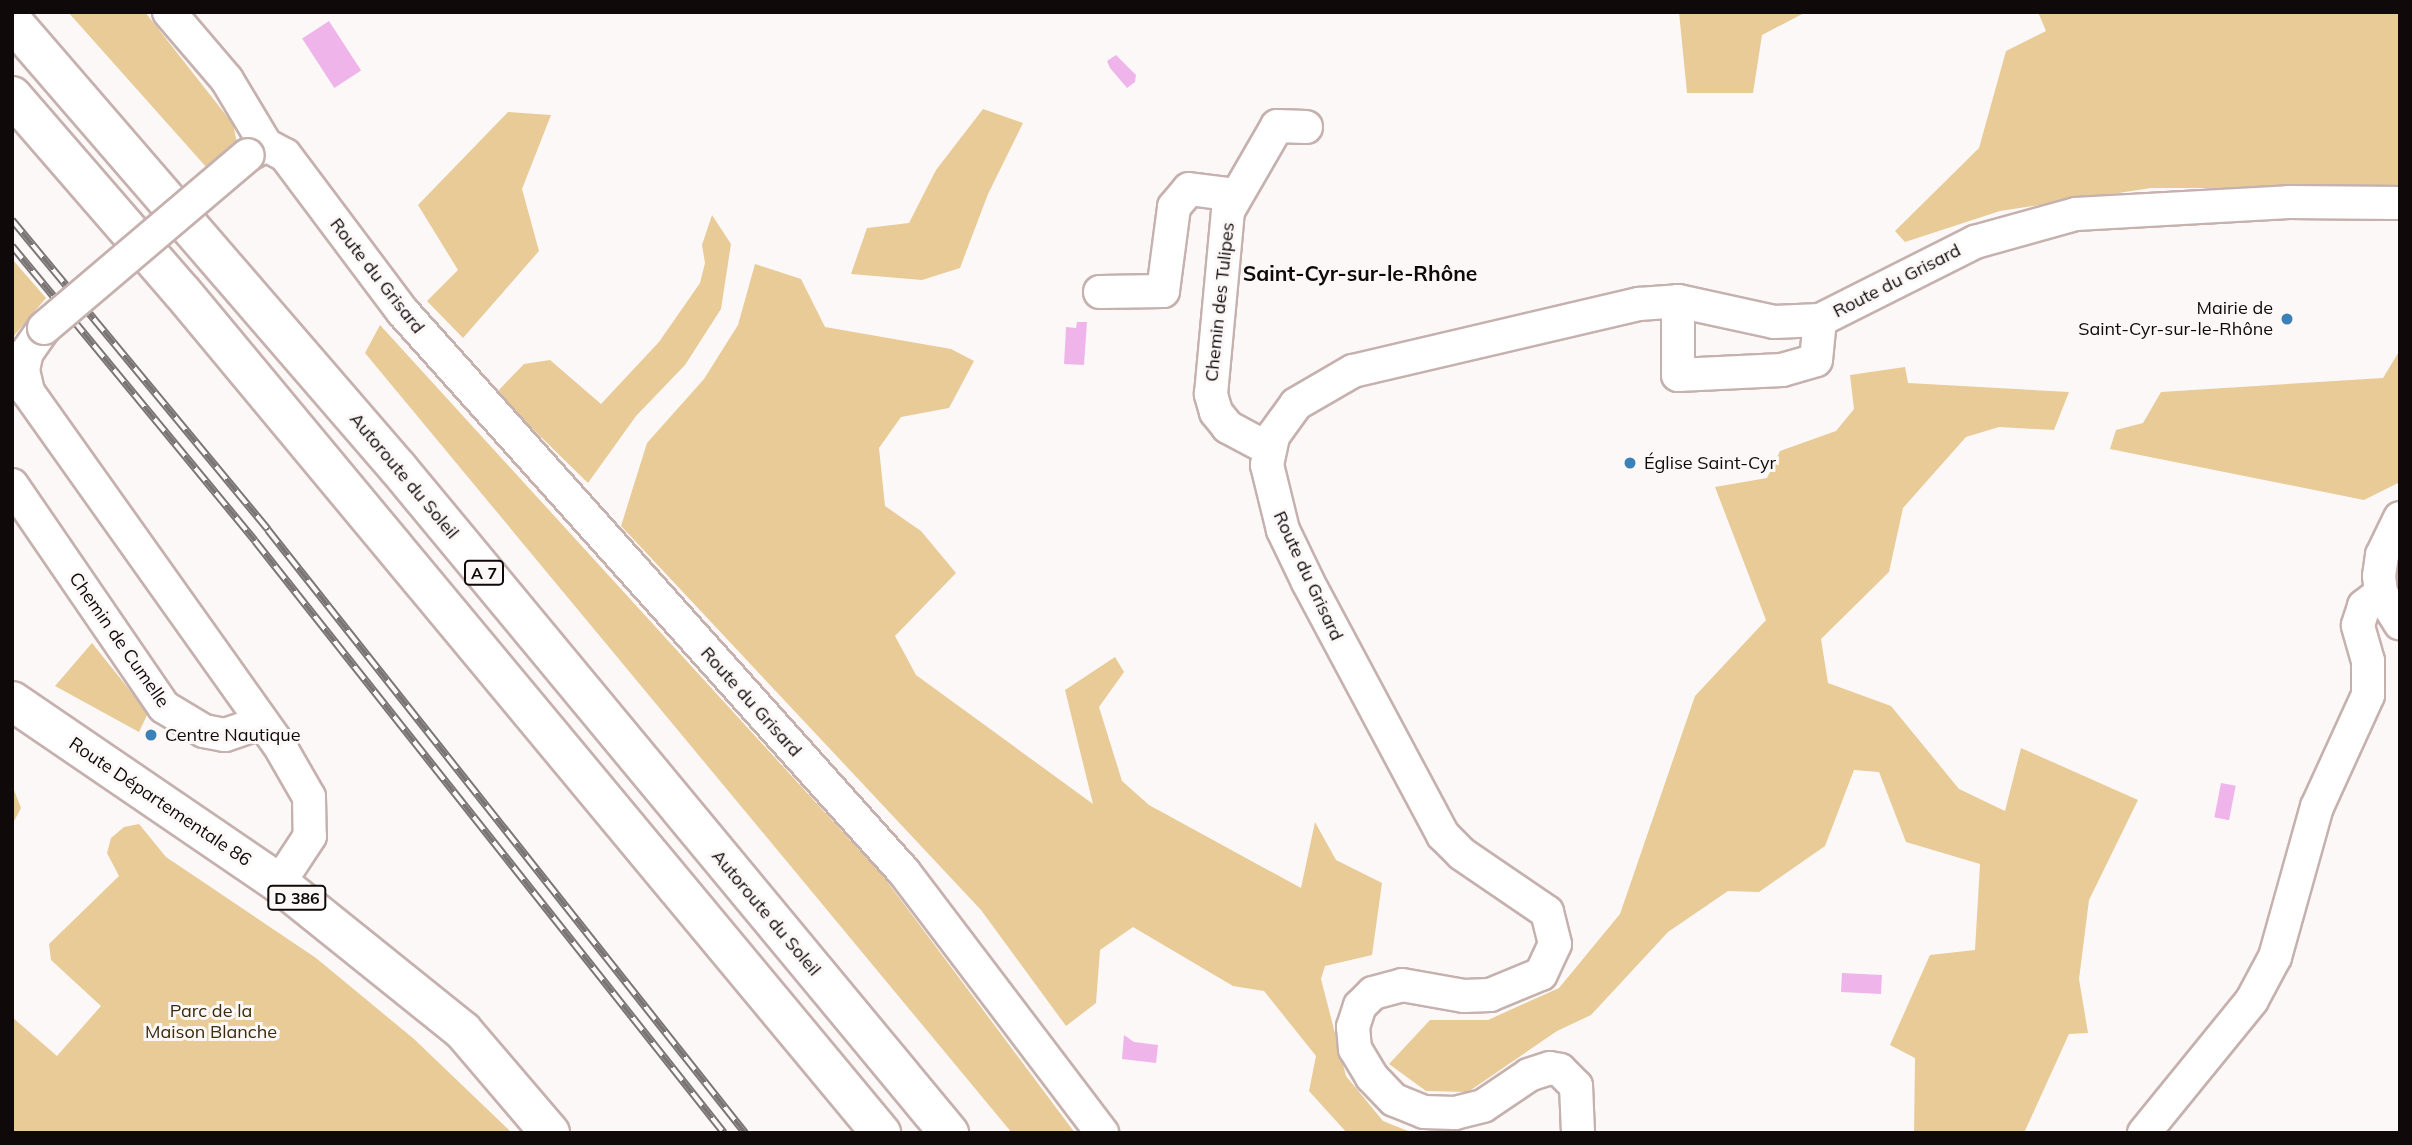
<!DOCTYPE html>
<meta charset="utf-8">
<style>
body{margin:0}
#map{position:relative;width:2412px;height:1145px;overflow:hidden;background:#fcf8f7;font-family:Mulish,sans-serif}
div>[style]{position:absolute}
.green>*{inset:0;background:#e8cb96}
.water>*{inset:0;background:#efb5eb;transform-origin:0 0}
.roads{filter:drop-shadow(2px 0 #c5b1ae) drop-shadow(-2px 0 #c5b1ae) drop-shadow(0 2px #c5b1ae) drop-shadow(0 -2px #c5b1ae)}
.minor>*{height:32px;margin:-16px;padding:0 16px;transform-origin:16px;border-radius:16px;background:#fff}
.major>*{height:38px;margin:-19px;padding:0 19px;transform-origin:19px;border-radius:19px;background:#fff}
.highway>*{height:38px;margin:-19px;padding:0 19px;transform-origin:19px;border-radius:19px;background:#fff}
.rail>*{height:8px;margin-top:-4px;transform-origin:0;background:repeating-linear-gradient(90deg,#fcf8f7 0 16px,#7b7575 0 32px);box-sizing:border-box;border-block:2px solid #7b7575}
.bridges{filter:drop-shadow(2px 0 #c5b1ae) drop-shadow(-2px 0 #c5b1ae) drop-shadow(0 2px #c5b1ae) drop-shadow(0 -2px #c5b1ae)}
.minor-bridge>*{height:32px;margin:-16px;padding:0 16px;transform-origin:16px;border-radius:16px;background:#fff}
.dots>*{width:19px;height:19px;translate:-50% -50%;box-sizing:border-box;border:4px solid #fcf8f7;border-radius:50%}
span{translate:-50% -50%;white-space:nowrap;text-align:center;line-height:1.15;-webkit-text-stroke:6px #fcf8f7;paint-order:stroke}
.shield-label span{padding:2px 5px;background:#fcf8f7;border:2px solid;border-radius:5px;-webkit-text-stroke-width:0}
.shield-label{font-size:16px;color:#100909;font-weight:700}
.street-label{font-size:18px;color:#100909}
.poi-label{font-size:18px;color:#100909}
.right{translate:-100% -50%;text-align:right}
.left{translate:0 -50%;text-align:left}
.park-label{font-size:18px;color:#3b2c0d}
.quarter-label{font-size:21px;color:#100909;font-weight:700}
.frame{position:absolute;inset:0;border:14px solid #100909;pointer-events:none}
</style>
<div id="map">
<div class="green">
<div style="clip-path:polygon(68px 12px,145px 12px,233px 124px,237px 143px,207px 168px)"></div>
<div style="clip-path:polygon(1679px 12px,1806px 12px,1762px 35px,1753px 93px,1687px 93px)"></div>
<div style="clip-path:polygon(2038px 12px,2400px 12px,2400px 188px,2151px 188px,2000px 211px,1905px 242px,1895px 231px,1979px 148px,2006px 51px,2046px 31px)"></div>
<div style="clip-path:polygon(983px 109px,1023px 123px,988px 194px,960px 268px,922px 280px,851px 274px,867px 228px,909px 223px,936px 170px)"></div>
<div style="clip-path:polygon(508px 112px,551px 115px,522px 189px,539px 251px,463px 338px,427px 301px,458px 270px,418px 205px)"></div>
<div style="clip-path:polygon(712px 215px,731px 244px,721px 309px,685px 365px,636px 416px,588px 483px,496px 393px,524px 364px,550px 360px,601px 404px,659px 342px,700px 283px,705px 263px,702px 245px)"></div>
<div style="clip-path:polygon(12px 259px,46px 298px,12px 338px)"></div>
<div style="clip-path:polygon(755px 264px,801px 279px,825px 327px,951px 349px,974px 361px,949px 408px,901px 417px,879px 448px,885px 506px,921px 531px,956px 573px,895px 636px,916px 675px,1093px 804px,1065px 690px,1115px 657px,1124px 672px,1099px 707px,1122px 781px,1149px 805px,1301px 888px,1315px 822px,1336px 860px,1382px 883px,1372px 955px,1325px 966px,1321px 979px,1346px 1076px,1383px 1121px,1413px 1133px,1347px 1133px,1309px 1091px,1316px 1056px,1264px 991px,1233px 986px,1133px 927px,1100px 950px,1096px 1003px,1066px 1026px,981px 910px,621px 526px,647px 443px,704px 379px,738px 325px)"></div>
<div style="clip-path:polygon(380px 325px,883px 876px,1075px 1133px,1012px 1133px,365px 353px)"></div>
<div style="clip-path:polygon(2400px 350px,2400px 482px,2364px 500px,2110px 449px,2116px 430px,2143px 423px,2161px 392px,2383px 378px)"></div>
<div style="clip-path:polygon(1905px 367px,1908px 383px,2069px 392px,2054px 430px,1999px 427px,1966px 437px,1903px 508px,1889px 572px,1821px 639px,1828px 683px,1891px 706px,1959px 789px,2005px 811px,2021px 748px,2138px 800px,2089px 900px,2079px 979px,2088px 1033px,2069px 1034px,2024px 1133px,1914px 1133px,1915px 1058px,1890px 1045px,1930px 955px,1975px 950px,1980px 864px,1906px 842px,1879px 772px,1854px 770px,1825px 846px,1759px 892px,1728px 891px,1668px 932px,1591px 1015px,1557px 1031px,1468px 1092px,1426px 1091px,1389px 1064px,1430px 1020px,1488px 1020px,1559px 988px,1620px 914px,1695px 696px,1766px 620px,1715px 487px,1767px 478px,1780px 451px,1836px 431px,1854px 409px,1850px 375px)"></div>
<div style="clip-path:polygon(92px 643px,148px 713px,139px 732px,55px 686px)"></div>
<div style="clip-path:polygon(12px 785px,21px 808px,12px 825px)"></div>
<div style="clip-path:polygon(139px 824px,166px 857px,316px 958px,414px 1039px,512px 1133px,12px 1133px,12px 1017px,57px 1056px,101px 1006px,51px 960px,49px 944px,119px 876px,107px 853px,111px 838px,124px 827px)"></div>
</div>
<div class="water">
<div style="left:329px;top:21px;width:59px;height:32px;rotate:57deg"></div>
<div style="clip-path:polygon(1116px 55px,1136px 75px,1135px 82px,1127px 88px,1110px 68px,1107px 61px)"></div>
<div style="clip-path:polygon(1077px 322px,1087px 322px,1084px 365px,1064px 364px,1066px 327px,1076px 328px)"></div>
<div style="left:2221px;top:783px;width:15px;height:35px;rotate:11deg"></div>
<div style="left:1842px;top:973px;width:40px;height:19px;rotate:3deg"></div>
<div style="clip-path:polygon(1124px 1035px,1134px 1042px,1158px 1045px,1156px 1063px,1122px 1059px)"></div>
</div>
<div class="roads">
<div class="minor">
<div style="left:169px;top:12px;width:89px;rotate:49.5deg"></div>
<div style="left:227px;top:80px;width:76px;rotate:59deg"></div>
<div style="left:248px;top:155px;width:21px;rotate:-29deg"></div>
<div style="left:266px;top:145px;width:21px;rotate:28deg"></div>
<div style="left:285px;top:155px;width:196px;rotate:53.1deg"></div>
<div style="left:403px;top:312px;width:751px;rotate:48.18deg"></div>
<div style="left:904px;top:872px;width:328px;rotate:52.8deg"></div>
<div style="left:1100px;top:292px;width:63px;rotate:-0.9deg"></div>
<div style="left:1163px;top:291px;width:85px;rotate:-82.5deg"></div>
<div style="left:1174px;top:207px;width:23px;rotate:-50deg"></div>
<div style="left:1189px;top:189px;width:46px;rotate:7.4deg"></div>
<div style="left:1678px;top:301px;width:74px;rotate:90deg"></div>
<div style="left:1678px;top:375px;width:104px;rotate:-2.8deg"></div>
<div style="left:1782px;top:370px;width:35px;rotate:-16deg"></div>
<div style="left:1816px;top:360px;width:40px;rotate:-84.3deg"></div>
<div style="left:44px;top:328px;width:29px;rotate:125deg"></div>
<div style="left:27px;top:352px;width:18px;rotate:103deg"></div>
<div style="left:23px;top:370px;width:23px;rotate:77deg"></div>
<div style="left:28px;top:392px;width:439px;rotate:54.6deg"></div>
<div style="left:282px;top:750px;width:54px;rotate:60.1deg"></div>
<div style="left:309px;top:797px;width:39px;rotate:89deg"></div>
<div style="left:310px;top:836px;width:56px;rotate:123.4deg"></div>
<div style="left:1269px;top:449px;width:47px;rotate:-151.8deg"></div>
<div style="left:1228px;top:427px;width:19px;rotate:-129deg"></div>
<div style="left:1216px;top:412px;width:19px;rotate:-106deg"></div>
<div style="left:1211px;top:394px;width:184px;rotate:-84.7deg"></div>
<div style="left:1228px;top:211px;width:98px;rotate:-60deg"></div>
<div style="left:1277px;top:126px;width:29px;rotate:2deg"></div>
<div style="left:12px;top:485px;width:269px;rotate:55.6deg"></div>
<div style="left:164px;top:707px;width:47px;rotate:31deg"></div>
<div style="left:204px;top:731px;width:21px;rotate:11deg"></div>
<div style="left:225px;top:735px;width:39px;rotate:-19deg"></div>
<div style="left:2400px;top:518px;width:41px;rotate:115.9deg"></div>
<div style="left:2382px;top:555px;width:21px;rotate:98deg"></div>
<div style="left:2379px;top:576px;width:17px;rotate:83deg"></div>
<div style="left:2381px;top:593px;width:36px;rotate:58deg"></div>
<div style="left:1578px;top:1133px;width:47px;rotate:-92.4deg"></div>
<div style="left:1576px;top:1086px;width:23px;rotate:-135deg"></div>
<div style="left:1560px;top:1070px;width:10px;rotate:-169deg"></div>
<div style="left:1550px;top:1068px;width:22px;rotate:162deg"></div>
<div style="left:1529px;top:1075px;width:55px;rotate:146deg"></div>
<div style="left:1483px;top:1106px;width:29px;rotate:166deg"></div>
<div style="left:1455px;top:1113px;width:31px;rotate:-178deg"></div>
<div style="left:1424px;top:1112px;width:32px;rotate:-158deg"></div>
<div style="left:1394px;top:1100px;width:32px;rotate:-134deg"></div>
<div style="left:1372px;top:1077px;width:33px;rotate:-121deg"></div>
<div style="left:1355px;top:1049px;width:22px;rotate:-95deg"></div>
<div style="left:1353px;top:1027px;width:22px;rotate:-72deg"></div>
<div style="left:1360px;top:1006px;width:18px;rotate:-45deg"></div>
<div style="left:1373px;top:993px;width:30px;rotate:-15deg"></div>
<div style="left:1402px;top:985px;width:63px;rotate:10.1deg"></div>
<div style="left:1464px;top:996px;width:26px;rotate:-2deg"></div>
<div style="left:1490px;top:995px;width:55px;rotate:-22.4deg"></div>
<div style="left:1541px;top:974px;width:33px;rotate:-65deg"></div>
<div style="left:1555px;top:944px;width:33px;rotate:-104deg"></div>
<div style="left:1547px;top:912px;width:103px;rotate:-145.7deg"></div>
<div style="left:1462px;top:854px;width:27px;rotate:-135deg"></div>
<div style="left:1443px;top:835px;width:287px;rotate:-118.1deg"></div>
<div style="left:1308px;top:582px;width:58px;rotate:-115.7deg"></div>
<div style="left:1283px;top:530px;width:67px;rotate:-103.8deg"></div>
<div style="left:1267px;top:465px;width:30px;rotate:-78deg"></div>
<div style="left:1273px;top:436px;width:39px;rotate:-54deg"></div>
<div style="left:1296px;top:404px;width:66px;rotate:-30.1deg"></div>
<div style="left:1353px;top:371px;width:294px;rotate:-13.2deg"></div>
<div style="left:1639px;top:304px;width:39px;rotate:-4deg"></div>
<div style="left:1678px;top:301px;width:98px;rotate:12.3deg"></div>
<div style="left:1774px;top:322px;width:46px;rotate:-2.5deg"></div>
<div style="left:1820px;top:320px;width:174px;rotate:-26.7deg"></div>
<div style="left:1975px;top:242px;width:105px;rotate:-15.5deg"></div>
<div style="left:2076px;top:214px;width:213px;rotate:-3.2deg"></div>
<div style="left:2289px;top:202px;width:111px;rotate:0.5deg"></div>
<div style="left:2144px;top:1133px;width:171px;rotate:-50.9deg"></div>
<div style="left:2252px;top:1000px;width:49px;rotate:-61.9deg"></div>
<div style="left:2275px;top:957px;width:156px;rotate:-74.4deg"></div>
<div style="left:2317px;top:807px;width:123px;rotate:-65.5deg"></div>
<div style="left:2368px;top:695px;width:34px;rotate:-90deg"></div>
<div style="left:2368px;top:661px;width:37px;rotate:-106deg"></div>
<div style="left:2358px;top:625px;width:20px;rotate:-72deg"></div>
<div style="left:2364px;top:606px;width:21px;rotate:-37deg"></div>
</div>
<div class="major">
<div style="left:12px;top:701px;width:323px;rotate:34.3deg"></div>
<div style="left:279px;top:883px;width:236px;rotate:38.8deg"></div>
<div style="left:463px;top:1031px;width:134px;rotate:49.5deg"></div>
</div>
<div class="highway">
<div style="left:12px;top:21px;width:591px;rotate:49.19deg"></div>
<div style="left:398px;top:468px;width:864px;rotate:50.36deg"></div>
<div style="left:12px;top:96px;width:259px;rotate:49.1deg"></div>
<div style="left:182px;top:292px;width:1094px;rotate:50.27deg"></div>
</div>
</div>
<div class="rail">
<div style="left:12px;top:220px;width:402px;rotate:50.4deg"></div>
<div style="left:268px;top:530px;width:769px;rotate:51.65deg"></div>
<div style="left:12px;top:246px;width:382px;rotate:50.5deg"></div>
<div style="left:255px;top:541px;width:755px;rotate:51.61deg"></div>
</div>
<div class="bridges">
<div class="minor-bridge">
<div style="left:44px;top:328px;width:267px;rotate:-40.3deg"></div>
</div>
</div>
<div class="dots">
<div style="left:2287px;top:319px;background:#3981b6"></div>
<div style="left:1630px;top:463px;background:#3981b6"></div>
<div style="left:151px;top:735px;background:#3981b6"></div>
</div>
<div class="shield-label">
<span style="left:484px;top:573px">A 7</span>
<span style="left:297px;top:898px">D 386</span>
</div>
<div class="street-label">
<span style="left:377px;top:276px;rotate:52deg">Route du Grisard</span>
<span style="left:1897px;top:281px;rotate:-27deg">Route du Grisard</span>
<span style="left:1220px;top:302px;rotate:-84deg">Chemin des Tulipes</span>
<span style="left:404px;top:476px;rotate:50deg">Autoroute du Soleil</span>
<span style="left:1308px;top:576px;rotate:65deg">Route du Grisard</span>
<span style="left:119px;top:640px;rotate:55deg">Chemin de Cumelle</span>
<span style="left:751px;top:702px;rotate:48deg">Route du Grisard</span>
<span style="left:160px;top:802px;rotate:34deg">Route Départementale 86</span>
<span style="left:766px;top:913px;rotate:50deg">Autoroute du Soleil</span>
</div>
<div class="poi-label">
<span class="right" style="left:2273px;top:319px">Mairie de<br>Saint-Cyr-sur-le-Rhône</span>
<span class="left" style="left:1644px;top:463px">Église Saint-Cyr</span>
<span class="left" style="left:165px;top:735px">Centre Nautique</span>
</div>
<div class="park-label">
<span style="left:211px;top:1022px">Parc de la<br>Maison Blanche</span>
</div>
<div class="quarter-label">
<span style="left:1360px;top:273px">Saint-Cyr-sur-le-Rhône</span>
</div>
<div class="frame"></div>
</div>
